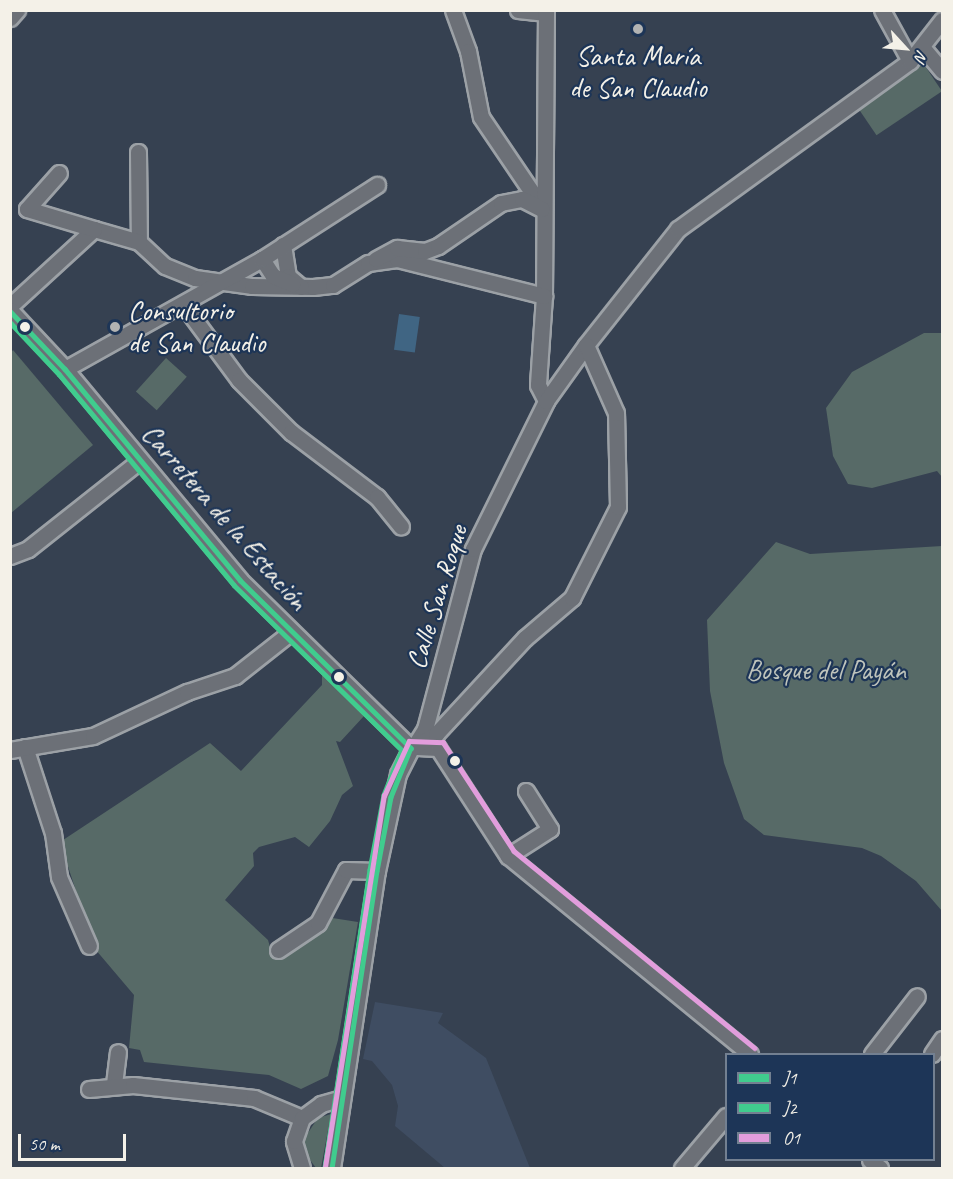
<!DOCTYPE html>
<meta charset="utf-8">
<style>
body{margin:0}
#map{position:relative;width:953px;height:1179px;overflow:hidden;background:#364151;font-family:Caveat,sans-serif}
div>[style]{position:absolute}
.built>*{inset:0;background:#3f4d62}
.green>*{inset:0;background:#576a67;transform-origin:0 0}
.water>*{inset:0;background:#406583;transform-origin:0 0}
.roads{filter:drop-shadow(2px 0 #9ca1a6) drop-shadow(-2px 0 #9ca1a6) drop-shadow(0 2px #9ca1a6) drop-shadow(0 -2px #9ca1a6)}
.minor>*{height:15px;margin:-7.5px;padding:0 7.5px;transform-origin:7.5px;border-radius:7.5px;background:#6c7077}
.bus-1>*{height:4.5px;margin:-2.25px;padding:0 2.25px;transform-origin:2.25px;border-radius:2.25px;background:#40cc8e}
.bus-2>*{height:4.5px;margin:-2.25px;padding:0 2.25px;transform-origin:2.25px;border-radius:2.25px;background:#40cc8e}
.bus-3>*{height:4.5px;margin:-2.25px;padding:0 2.25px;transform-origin:2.25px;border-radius:2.25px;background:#e29ddc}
.dots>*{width:16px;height:16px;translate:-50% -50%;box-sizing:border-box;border:3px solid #1d3557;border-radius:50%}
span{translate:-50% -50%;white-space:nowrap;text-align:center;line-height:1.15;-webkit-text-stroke:4.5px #1d3557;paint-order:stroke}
.poi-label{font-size:28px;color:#f4f1e8}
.left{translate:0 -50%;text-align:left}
.street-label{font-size:28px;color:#f4f1e8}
.park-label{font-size:28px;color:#bfc4bc}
.frame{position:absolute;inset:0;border:12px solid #f4f1e8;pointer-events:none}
.legend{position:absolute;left:725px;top:1053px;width:210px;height:108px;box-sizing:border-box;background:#1d3557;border:2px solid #738091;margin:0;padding:8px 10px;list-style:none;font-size:18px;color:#f4f1e8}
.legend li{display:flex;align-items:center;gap:12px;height:30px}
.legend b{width:30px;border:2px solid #738091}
.north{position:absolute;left:875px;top:18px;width:60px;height:60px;-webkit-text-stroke:4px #1d3557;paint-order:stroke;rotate:116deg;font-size:16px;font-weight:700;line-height:24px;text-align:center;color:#f4f1e8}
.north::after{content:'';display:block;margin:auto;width:21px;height:27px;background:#f4f1e8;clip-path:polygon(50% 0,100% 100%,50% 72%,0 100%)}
.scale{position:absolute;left:18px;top:1134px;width:108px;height:27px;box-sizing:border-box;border:3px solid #f4f1e8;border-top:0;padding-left:8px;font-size:18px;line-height:21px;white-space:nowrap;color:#f4f1e8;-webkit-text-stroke:4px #1d3557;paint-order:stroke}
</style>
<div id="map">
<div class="built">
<div style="clip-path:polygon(375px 1002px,443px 1013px,438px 1023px,486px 1058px,530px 1168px,445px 1168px,395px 1126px,398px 1106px,392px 1085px,372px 1061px,363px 1059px)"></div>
</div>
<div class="green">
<div style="left:923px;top:63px;width:34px;height:79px;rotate:56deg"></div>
<div style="clip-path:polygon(924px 333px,942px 333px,942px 477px,937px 471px,872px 488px,848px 484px,833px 456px,826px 408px,852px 372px)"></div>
<div style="clip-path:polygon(13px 350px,93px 445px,11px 513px,10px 354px)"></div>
<div style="left:166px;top:358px;width:28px;height:45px;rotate:42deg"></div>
<div style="clip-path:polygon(776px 542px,810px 554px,942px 546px,942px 911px,916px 881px,881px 856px,862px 848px,764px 835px,744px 819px,724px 763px,710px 691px,707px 620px)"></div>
<div style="clip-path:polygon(322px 675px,364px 716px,340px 742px,336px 741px,353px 786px,342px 795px,330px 821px,309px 847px,295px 837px,259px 847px,253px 853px,254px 866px,225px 900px,268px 940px,273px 957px,289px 949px,326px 917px,358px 922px,338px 1040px,328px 1076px,301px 1089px,269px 1075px,144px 1062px,140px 1050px,129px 1048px,134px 995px,95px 949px,60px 842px,210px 743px,241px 771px,322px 685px)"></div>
<div style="clip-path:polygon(331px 1114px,321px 1168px,316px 1168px,305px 1153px,305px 1137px,318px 1118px)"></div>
</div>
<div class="water">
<div style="left:399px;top:314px;width:21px;height:36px;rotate:8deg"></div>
</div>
<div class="roads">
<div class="minor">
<div style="left:453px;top:10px;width:44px;rotate:69.9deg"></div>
<div style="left:468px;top:51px;width:67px;rotate:78.9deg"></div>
<div style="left:481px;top:117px;width:112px;rotate:55.9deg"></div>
<div style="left:518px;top:10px;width:28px;rotate:6deg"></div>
<div style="left:546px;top:10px;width:286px;rotate:90.4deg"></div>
<div style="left:544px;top:296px;width:89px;rotate:93.9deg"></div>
<div style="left:538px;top:385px;width:18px;rotate:63deg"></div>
<div style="left:882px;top:10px;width:58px;rotate:61.2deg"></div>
<div style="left:10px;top:18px;width:11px;rotate:-49deg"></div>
<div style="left:923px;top:48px;width:30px;rotate:50deg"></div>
<div style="left:138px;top:152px;width:90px;rotate:89.4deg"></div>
<div style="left:139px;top:242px;width:35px;rotate:43deg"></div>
<div style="left:165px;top:266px;width:32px;rotate:22deg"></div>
<div style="left:195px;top:278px;width:58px;rotate:8deg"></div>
<div style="left:252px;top:286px;width:61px;rotate:0.9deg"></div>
<div style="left:313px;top:287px;width:20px;rotate:-6deg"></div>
<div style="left:333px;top:285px;width:41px;rotate:-32.2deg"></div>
<div style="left:368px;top:263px;width:29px;rotate:-8deg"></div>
<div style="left:397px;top:259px;width:152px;rotate:14.1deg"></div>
<div style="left:94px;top:229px;width:47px;rotate:16.1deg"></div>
<div style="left:283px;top:245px;width:31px;rotate:81deg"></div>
<div style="left:288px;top:276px;width:17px;rotate:40deg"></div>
<div style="left:262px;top:259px;width:20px;rotate:57deg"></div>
<div style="left:273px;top:276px;width:21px;rotate:23deg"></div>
<div style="left:376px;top:259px;width:24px;rotate:-28deg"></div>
<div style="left:397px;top:248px;width:28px;rotate:6deg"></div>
<div style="left:425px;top:251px;width:14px;rotate:-21deg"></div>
<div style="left:438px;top:246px;width:76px;rotate:-34.3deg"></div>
<div style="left:501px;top:203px;width:21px;rotate:-11deg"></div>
<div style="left:522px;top:199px;width:22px;rotate:27deg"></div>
<div style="left:183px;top:304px;width:94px;rotate:53.6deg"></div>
<div style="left:239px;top:380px;width:74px;rotate:45deg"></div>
<div style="left:291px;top:432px;width:108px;rotate:37.1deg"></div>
<div style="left:377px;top:497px;width:38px;rotate:51deg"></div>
<div style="left:10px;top:306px;width:114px;rotate:-42.5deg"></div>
<div style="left:94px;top:229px;width:70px;rotate:-163.4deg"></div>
<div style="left:27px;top:209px;width:48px;rotate:-48.4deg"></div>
<div style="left:10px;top:310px;width:81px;rotate:47deg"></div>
<div style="left:65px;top:369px;width:274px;rotate:50.3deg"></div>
<div style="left:240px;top:580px;width:240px;rotate:44.5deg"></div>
<div style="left:65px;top:369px;width:226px;rotate:-29.2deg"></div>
<div style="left:262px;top:259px;width:137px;rotate:-32.8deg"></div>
<div style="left:10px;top:556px;width:19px;rotate:-21deg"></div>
<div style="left:28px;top:549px;width:142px;rotate:-38.4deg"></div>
<div style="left:415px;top:745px;width:19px;rotate:-58deg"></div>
<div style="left:425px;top:729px;width:186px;rotate:-75.1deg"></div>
<div style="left:473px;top:549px;width:165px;rotate:-63.7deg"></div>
<div style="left:546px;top:401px;width:69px;rotate:-54.5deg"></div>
<div style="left:586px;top:345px;width:148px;rotate:-51.6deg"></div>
<div style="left:678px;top:229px;width:286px;rotate:-35.9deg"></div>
<div style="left:910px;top:61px;width:52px;rotate:-52deg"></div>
<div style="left:25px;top:747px;width:90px;rotate:72deg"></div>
<div style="left:53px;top:833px;width:44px;rotate:82.2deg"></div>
<div style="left:59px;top:877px;width:75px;rotate:66.5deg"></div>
<div style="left:417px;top:747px;width:21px;rotate:3deg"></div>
<div style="left:438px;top:748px;width:129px;rotate:57.1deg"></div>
<div style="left:508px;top:856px;width:313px;rotate:39.3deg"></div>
<div style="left:10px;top:750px;width:84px;rotate:-9.6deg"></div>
<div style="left:93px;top:736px;width:104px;rotate:-25.1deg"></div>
<div style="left:187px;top:692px;width:51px;rotate:-18.4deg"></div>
<div style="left:235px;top:676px;width:71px;rotate:-38.2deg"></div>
<div style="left:508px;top:856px;width:50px;rotate:-32.7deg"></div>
<div style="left:550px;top:829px;width:45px;rotate:-122.3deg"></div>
<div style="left:278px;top:950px;width:48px;rotate:-34deg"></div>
<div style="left:318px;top:923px;width:60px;rotate:-62.2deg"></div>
<div style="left:346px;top:870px;width:31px;rotate:2deg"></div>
<div style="left:872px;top:1054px;width:73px;rotate:-52.2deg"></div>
<div style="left:932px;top:1054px;width:18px;rotate:-56deg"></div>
<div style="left:114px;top:1084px;width:32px;rotate:-83deg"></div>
<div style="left:89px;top:1089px;width:44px;rotate:-5.2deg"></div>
<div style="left:133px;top:1085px;width:122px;rotate:6.1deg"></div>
<div style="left:254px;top:1098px;width:52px;rotate:22.6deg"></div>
<div style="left:870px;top:1160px;width:13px;rotate:39deg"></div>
<div style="left:302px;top:1168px;width:28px;rotate:-107deg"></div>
<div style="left:294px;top:1141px;width:24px;rotate:-71deg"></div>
<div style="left:302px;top:1118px;width:24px;rotate:-36deg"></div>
<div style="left:321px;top:1104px;width:22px;rotate:-16deg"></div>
<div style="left:332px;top:1168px;width:300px;rotate:-81.4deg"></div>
<div style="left:377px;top:871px;width:99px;rotate:-77.8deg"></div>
<div style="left:398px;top:774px;width:29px;rotate:-63deg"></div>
<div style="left:411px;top:748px;width:29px;rotate:-29deg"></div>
<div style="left:436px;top:734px;width:131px;rotate:-47.2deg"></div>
<div style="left:525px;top:638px;width:62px;rotate:-40.4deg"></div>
<div style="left:572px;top:598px;width:102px;rotate:-63.2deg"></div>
<div style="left:618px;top:507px;width:94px;rotate:-91.2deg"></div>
<div style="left:616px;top:413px;width:74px;rotate:-113.8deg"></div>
<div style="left:682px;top:1168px;width:68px;rotate:-49.8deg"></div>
</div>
</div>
<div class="bus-1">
<div style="left:10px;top:311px;width:80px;rotate:46.5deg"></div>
<div style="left:65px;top:369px;width:274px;rotate:50.3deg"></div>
<div style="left:240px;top:580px;width:240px;rotate:44.5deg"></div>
<div style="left:411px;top:748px;width:53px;rotate:112.2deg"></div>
<div style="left:391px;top:797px;width:75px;rotate:100.7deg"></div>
<div style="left:377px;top:871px;width:300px;rotate:98.6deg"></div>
</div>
<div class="bus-2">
<div style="left:10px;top:322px;width:71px;rotate:46.7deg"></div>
<div style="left:59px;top:374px;width:274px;rotate:50.3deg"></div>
<div style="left:234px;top:585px;width:235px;rotate:44.5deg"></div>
<div style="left:402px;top:750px;width:48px;rotate:111.8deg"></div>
<div style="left:384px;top:795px;width:76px;rotate:100.6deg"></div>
<div style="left:370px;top:870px;width:300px;rotate:98.6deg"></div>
</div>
<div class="bus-3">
<div style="left:325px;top:1167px;width:376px;rotate:-81deg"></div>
<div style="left:384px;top:796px;width:60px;rotate:-65.6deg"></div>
<div style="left:409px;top:741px;width:34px;rotate:2deg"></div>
<div style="left:443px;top:742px;width:130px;rotate:56.9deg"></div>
<div style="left:514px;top:851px;width:311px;rotate:39.3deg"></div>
</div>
<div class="dots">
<div style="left:638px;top:29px;background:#b2b3b3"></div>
<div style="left:25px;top:327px;background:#f4f1e8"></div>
<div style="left:115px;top:327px;background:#b2b3b3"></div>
<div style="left:339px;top:677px;background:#f4f1e8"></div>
<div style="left:455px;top:761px;background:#f4f1e8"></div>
</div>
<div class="poi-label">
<span style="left:638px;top:72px">Santa María<br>de San Claudio</span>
<span class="left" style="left:128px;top:327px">Consultorio<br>de San Claudio</span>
</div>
<div class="street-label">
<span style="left:225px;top:517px;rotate:49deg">Carretera de la Estación</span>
<span style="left:437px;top:597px;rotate:-73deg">Calle San Roque</span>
</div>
<div class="park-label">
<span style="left:826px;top:670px">Bosque del Payán</span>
</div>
<div class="frame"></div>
<ul class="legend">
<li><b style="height:8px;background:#40cc8e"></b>J1</li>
<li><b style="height:8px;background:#40cc8e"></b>J2</li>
<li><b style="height:8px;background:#e29ddc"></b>O1</li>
</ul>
<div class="north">N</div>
<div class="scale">50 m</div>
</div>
